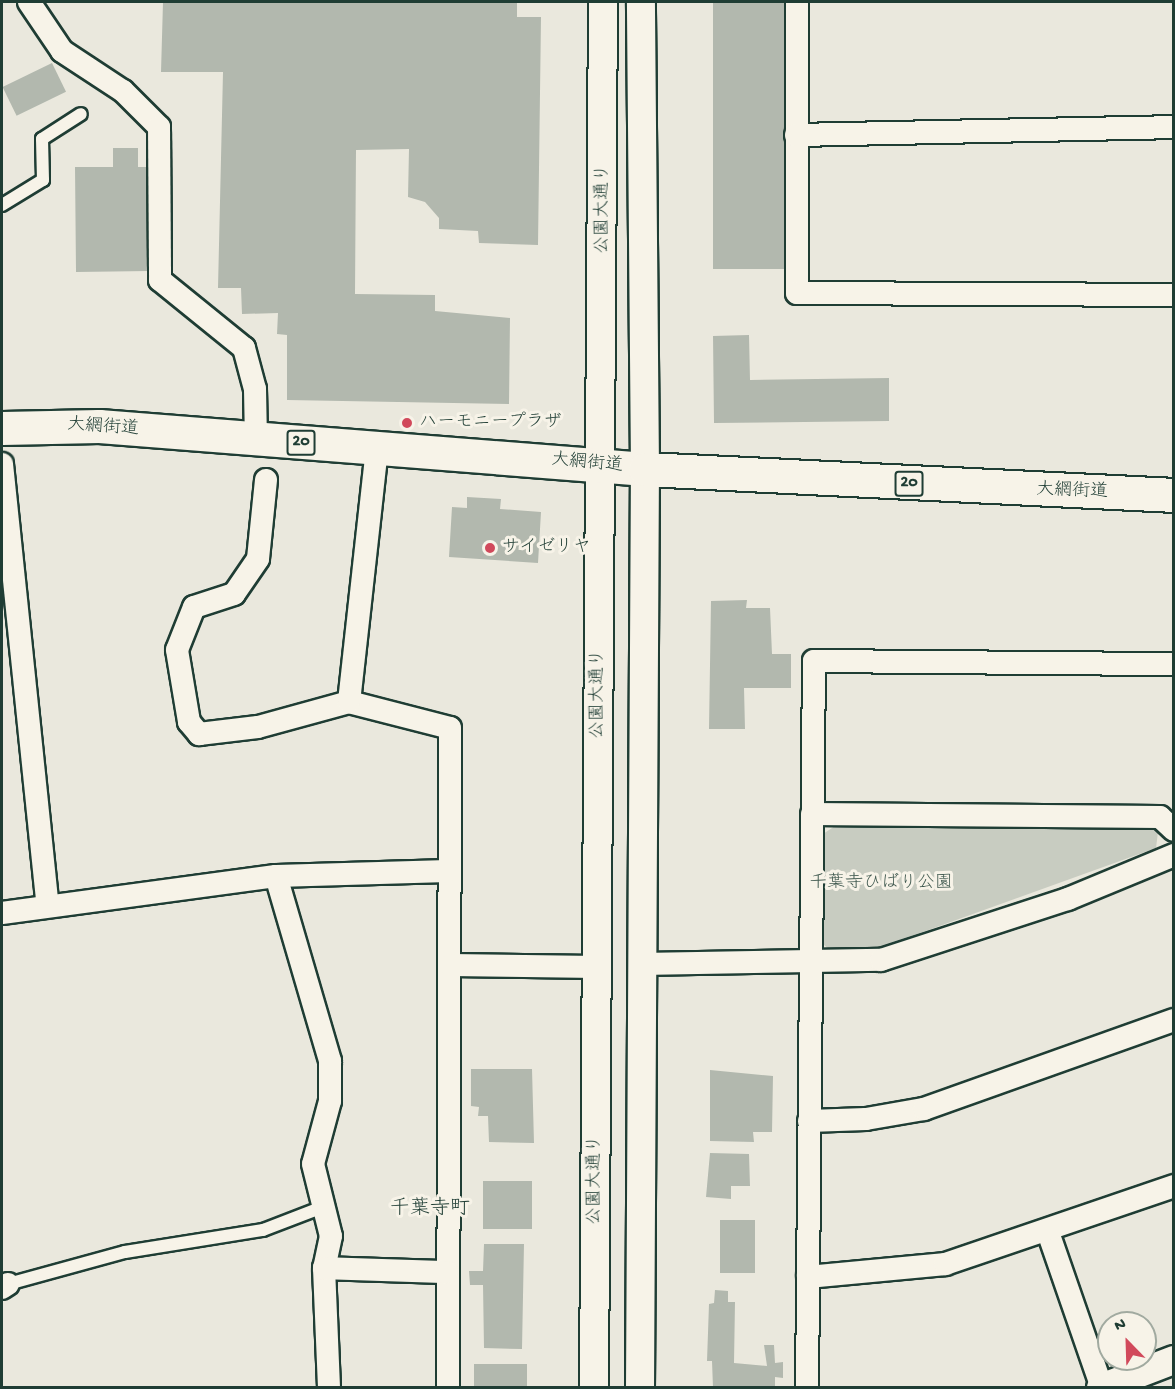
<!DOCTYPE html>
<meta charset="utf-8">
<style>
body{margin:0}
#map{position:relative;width:1175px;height:1389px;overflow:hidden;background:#eae8dd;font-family:"Gochi Hand","Klee One",sans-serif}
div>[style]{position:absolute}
.green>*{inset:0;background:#c8ccc1}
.building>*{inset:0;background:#b2b8ae;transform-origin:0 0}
.roads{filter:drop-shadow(2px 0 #1f3d34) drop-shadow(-2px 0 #1f3d34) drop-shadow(0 2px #1f3d34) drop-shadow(0 -2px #1f3d34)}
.service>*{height:12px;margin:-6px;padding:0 6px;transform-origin:6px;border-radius:6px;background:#f7f3e8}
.minor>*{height:22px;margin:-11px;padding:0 11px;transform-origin:11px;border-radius:11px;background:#f7f3e8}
.tertiary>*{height:28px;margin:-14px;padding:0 14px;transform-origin:14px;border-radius:14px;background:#f7f3e8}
.primary>*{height:33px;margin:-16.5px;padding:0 16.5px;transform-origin:16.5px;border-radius:16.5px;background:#f7f3e8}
.dots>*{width:16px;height:16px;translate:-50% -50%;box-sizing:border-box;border:3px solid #f7f3e8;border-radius:50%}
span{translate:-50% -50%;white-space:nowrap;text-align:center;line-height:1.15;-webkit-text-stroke:6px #f7f3e8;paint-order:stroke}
.shield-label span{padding:2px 4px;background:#f7f3e8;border:2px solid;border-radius:4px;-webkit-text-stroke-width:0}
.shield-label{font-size:16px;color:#1f3d34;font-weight:700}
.street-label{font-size:18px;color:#1f3d34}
.poi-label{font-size:18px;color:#1f3d34}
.left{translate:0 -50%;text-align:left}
.park-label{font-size:18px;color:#415a50}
.neighbourhood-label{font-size:20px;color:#1f3d34}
.frame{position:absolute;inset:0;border:3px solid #1f3d34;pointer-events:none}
.north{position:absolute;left:1097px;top:1311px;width:60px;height:60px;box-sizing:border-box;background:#f7f3e8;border:2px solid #a1aaa0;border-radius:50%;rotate:337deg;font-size:16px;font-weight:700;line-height:24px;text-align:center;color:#1f3d34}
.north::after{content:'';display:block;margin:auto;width:21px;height:27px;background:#d1495b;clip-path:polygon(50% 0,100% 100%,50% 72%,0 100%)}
</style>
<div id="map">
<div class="green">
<div style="clip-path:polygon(835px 826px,1147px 826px,1158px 832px,1156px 848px,884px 946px,832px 952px,823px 944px,823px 834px)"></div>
</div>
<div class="building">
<div style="clip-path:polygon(163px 2px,517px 2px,517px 17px,541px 17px,538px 245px,479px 243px,478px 231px,439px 229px,439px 218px,425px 202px,408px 197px,409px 149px,356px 150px,355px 294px,435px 295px,435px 311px,510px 318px,509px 404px,287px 400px,287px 335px,277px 334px,278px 313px,242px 314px,241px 288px,218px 288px,223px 72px,161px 72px)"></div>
<div style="left:713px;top:2px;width:72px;height:267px"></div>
<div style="left:52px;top:63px;width:32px;height:55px;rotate:64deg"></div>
<div style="clip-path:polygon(113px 148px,138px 148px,138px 167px,148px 167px,149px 271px,76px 272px,75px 167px,113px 167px)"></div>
<div style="clip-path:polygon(749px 335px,750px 380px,889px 378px,889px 421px,714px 423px,713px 336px)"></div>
<div style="clip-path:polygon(467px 497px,501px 499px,500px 509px,541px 512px,538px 563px,449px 557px,452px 507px,467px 508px)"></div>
<div style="clip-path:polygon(747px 600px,746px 608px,770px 608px,772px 654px,791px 654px,791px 688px,744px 688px,745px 729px,709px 729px,711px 601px)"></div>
<div style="clip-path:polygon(471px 1069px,532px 1069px,534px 1143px,489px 1142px,488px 1116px,478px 1116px,479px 1107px,471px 1106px)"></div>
<div style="clip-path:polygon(710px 1070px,773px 1076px,772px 1132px,753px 1132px,754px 1142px,710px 1141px)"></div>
<div style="clip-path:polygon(710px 1153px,749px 1154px,750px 1186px,731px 1186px,731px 1199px,706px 1197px)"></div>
<div style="left:532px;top:1181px;width:48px;height:49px;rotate:90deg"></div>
<div style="left:720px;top:1220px;width:35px;height:53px"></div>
<div style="clip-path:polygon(484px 1244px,524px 1244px,522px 1349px,484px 1348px,483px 1285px,470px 1285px,469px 1271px,483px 1271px)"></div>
<div style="clip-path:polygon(715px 1290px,728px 1291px,728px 1302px,735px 1302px,734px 1363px,767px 1366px,764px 1345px,774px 1345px,775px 1363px,783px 1362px,783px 1378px,775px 1377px,775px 1388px,713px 1388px,712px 1361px,707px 1361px,709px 1304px,714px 1303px)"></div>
<div style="left:527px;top:1364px;width:24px;height:53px;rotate:90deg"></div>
</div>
<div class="roads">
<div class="service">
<div style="left:2px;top:205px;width:48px;rotate:-31.4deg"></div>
<div style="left:43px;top:180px;width:41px;rotate:-91.4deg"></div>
<div style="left:42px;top:139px;width:46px;rotate:-32.7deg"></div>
<div style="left:8px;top:1284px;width:121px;rotate:-15.3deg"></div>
<div style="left:125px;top:1252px;width:140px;rotate:-9.1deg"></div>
<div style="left:263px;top:1230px;width:61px;rotate:-21.1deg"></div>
</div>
<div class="minor">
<div style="left:29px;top:2px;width:59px;rotate:56deg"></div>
<div style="left:62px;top:51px;width:73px;rotate:33.3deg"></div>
<div style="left:123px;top:91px;width:51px;rotate:45deg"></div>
<div style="left:159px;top:127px;width:153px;rotate:89.6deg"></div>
<div style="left:160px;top:280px;width:108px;rotate:39deg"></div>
<div style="left:244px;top:348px;width:42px;rotate:75deg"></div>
<div style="left:255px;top:389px;width:51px;rotate:88.9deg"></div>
<div style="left:797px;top:2px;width:291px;rotate:90deg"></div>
<div style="left:797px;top:293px;width:377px;rotate:0.3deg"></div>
<div style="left:796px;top:135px;width:378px;rotate:-1.2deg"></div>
<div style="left:2px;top:464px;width:444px;rotate:84.1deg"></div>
<div style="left:266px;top:480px;width:79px;rotate:95.8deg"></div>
<div style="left:258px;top:559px;width:42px;rotate:124.4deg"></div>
<div style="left:234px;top:594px;width:42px;rotate:162deg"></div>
<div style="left:194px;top:607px;width:46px;rotate:111.6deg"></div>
<div style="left:177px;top:650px;width:73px;rotate:80.5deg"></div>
<div style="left:189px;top:722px;width:16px;rotate:50deg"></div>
<div style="left:199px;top:734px;width:59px;rotate:-6.8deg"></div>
<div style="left:258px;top:727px;width:94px;rotate:-15.4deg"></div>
<div style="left:349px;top:702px;width:104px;rotate:14.4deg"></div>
<div style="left:450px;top:728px;width:660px;rotate:90.17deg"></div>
<div style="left:349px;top:702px;width:256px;rotate:-83.7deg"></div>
<div style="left:812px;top:814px;width:348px;rotate:0.5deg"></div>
<div style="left:1160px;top:817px;width:19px;rotate:43deg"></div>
<div style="left:276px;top:876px;width:193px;rotate:73.7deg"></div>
<div style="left:330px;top:1061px;width:40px;rotate:90deg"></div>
<div style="left:330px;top:1101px;width:65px;rotate:105.1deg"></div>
<div style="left:313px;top:1164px;width:74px;rotate:76deg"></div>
<div style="left:331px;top:1236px;width:33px;rotate:102deg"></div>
<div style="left:324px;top:1268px;width:120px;rotate:87.6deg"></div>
<div style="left:2px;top:913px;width:276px;rotate:-7.7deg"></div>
<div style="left:276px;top:876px;width:172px;rotate:-1.7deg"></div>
<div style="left:641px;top:964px;width:240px;rotate:-1deg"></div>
<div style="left:881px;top:960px;width:197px;rotate:-18.1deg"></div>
<div style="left:1068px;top:899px;width:115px;rotate:-22.5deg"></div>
<div style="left:451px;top:965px;width:146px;rotate:0.8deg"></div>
<div style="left:809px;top:1121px;width:57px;rotate:-2deg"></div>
<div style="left:866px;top:1119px;width:59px;rotate:-9.8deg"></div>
<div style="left:924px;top:1109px;width:265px;rotate:-19.6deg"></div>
<div style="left:1048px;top:1232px;width:165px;rotate:70.9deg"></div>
<div style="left:324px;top:1268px;width:123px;rotate:1.9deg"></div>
<div style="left:808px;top:1277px;width:138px;rotate:-5.4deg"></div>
<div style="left:945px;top:1264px;width:242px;rotate:-18.8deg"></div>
<div style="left:2px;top:1288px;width:7px;rotate:-34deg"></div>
<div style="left:807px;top:1388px;width:727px;rotate:-89.45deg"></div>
<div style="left:814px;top:661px;width:360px;rotate:0.5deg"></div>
</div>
<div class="tertiary">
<div style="left:594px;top:1388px;width:1386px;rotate:-89.63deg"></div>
<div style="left:640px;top:1388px;width:919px;rotate:-89.69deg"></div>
<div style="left:645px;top:469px;width:467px;rotate:-90.5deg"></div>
<div style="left:1101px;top:1388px;width:78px;rotate:-21deg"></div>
</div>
<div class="primary">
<div style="left:2px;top:428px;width:97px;rotate:-1.2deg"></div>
<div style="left:99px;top:426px;width:548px;rotate:4.5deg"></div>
<div style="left:645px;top:469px;width:530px;rotate:2.81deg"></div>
</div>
</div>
<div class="dots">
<div style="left:407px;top:423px;background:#d1495b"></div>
<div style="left:490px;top:548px;background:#d1495b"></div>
</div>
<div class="shield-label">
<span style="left:301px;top:443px">20</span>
<span style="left:909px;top:484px">20</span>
</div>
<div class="street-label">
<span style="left:604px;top:209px;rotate:-90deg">公園大通り</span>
<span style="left:103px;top:428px;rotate:4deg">大網街道</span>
<span style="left:587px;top:464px;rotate:5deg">大網街道</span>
<span style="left:1072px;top:492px;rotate:2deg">大網街道</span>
<span style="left:599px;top:694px;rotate:-90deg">公園大通り</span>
<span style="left:596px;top:1180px;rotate:-90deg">公園大通り</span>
</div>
<div class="poi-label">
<span class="left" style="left:419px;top:423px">ハーモニープラザ</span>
<span class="left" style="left:502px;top:548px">サイゼリヤ</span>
</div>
<div class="park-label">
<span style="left:881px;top:884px">千葉寺ひばり公園</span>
</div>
<div class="neighbourhood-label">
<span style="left:430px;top:1209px">千葉寺町</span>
</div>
<div class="frame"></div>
<div class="north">N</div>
</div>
